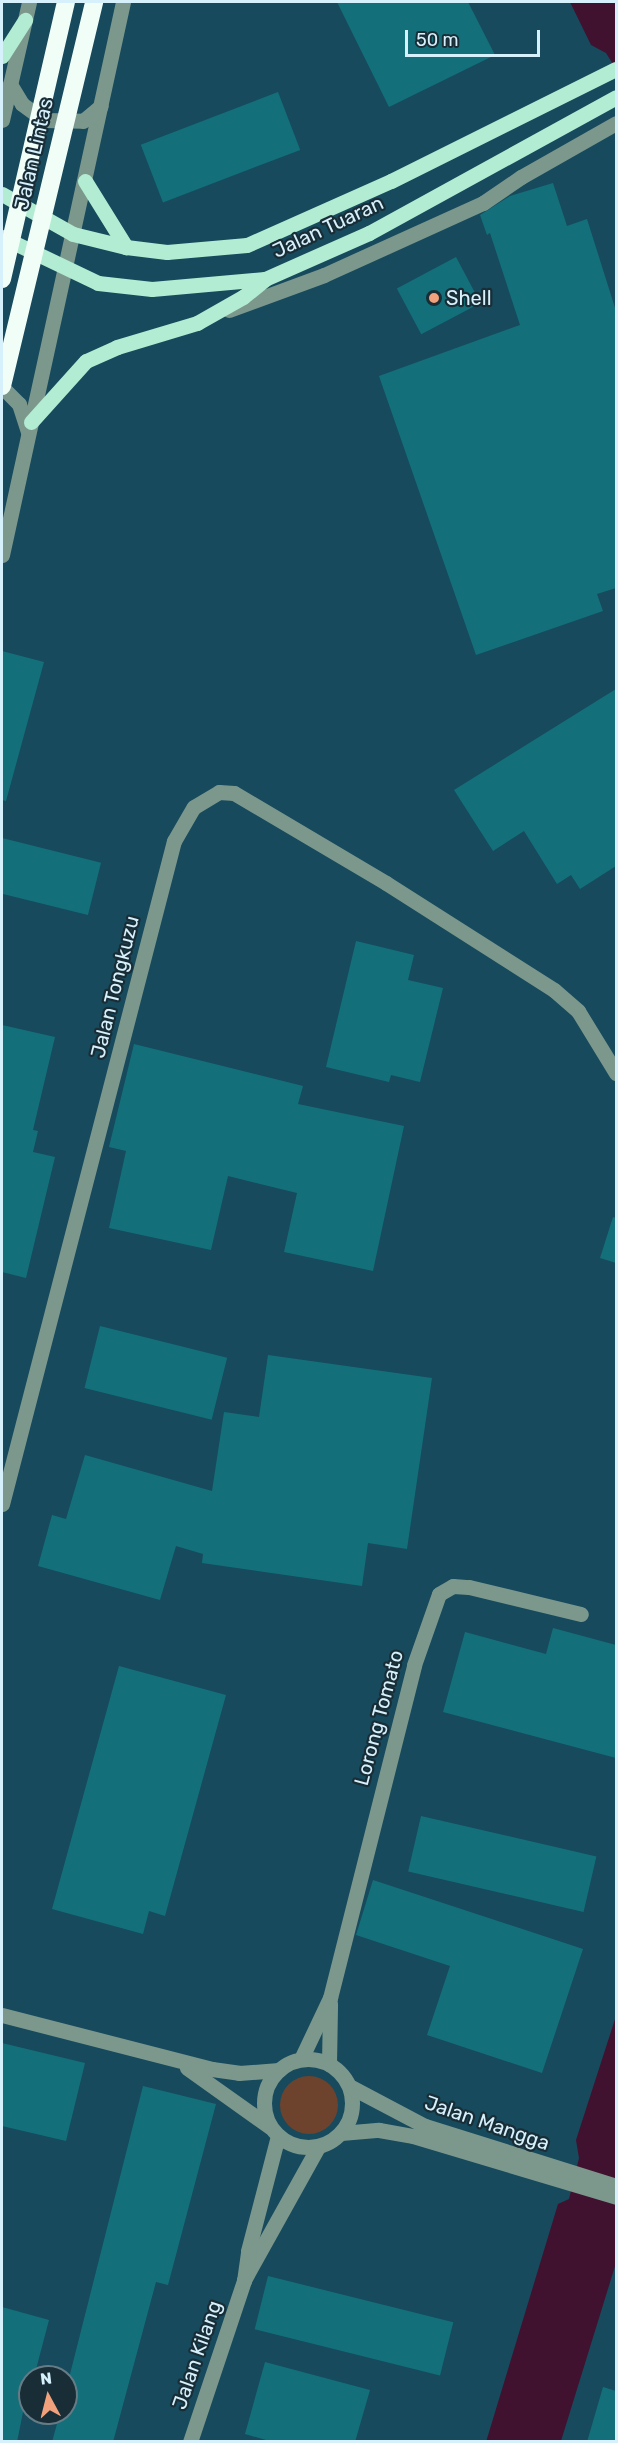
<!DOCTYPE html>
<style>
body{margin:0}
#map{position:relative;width:618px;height:2443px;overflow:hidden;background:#174a5d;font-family:Rubik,sans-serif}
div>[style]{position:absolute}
.green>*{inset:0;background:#6d432e}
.round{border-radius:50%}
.water>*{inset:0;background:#40122f}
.building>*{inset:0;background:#13707a;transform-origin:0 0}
.minor>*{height:15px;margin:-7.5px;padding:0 7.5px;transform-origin:7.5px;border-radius:7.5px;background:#7c988c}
.minor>.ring{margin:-7.5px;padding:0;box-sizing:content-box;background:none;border:15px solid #7c988c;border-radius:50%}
.major>*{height:15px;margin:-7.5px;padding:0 7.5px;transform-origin:7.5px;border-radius:7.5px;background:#b2ecd2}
.highway-bridge>*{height:18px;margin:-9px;padding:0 9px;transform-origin:9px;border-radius:9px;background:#f1fef8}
.dots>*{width:16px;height:16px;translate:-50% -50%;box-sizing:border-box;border:3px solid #192d36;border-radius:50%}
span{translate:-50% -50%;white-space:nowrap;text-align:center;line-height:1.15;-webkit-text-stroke:4.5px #192d36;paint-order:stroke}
.street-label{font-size:20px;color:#d7f1fc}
.poi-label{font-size:20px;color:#d7f1fc}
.left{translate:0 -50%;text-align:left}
.frame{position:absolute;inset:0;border:3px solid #d7f1fc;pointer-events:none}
.north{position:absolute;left:18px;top:2365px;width:60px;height:60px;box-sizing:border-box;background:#192d36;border:2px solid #657b85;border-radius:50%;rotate:353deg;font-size:16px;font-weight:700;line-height:24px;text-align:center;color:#d7f1fc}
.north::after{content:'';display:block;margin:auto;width:21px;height:27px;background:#f1a17c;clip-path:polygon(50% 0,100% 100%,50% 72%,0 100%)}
.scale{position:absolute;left:405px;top:30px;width:135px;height:27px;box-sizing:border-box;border:3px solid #d7f1fc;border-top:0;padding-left:8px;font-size:18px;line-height:21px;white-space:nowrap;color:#d7f1fc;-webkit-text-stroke:4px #192d36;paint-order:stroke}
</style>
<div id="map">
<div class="green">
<div class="round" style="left:280px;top:2076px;width:58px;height:58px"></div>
</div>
<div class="water">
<div style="clip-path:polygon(570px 2px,616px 2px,616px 69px,606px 53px,591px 45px)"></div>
<div style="clip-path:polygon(616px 2016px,616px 2263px,561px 2441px,486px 2442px,558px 2204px,569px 2199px,579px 2158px,576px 2140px)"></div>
</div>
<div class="building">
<div style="clip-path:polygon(337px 2px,468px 2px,495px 55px,389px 107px)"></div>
<div style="left:278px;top:92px;width:62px;height:147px;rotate:69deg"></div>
<div style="clip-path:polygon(553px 183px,567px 226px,587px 219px,616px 311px,616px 588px,597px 594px,603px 611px,476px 655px,379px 376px,520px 325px,490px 233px,487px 235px,480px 215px,510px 196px)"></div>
<div style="left:456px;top:257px;width:52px;height:67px;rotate:62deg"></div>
<div style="clip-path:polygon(2px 651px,44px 662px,6px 801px,2px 800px)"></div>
<div style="clip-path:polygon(616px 689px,616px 866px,580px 889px,571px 875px,557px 884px,524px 831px,493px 851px,454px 790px)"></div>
<div style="left:2px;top:838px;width:102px;height:54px;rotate:14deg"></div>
<div style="clip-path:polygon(356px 941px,414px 955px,408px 980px,443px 988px,420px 1082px,391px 1075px,389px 1082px,326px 1067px)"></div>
<div style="clip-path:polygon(2px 1025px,55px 1037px,33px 1130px,38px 1131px,33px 1152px,55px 1157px,26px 1278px,2px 1272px)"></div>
<div style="clip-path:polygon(134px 1044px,303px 1086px,298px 1104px,404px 1126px,373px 1271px,284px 1252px,297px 1193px,228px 1176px,211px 1250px,109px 1228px,126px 1151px,109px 1147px)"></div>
<div style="clip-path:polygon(613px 1217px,616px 1218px,616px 1263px,600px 1258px)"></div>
<div style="left:100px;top:1326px;width:131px;height:64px;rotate:14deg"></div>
<div style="clip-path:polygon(268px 1355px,432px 1378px,407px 1549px,368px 1543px,362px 1586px,202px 1563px,203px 1554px,176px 1546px,160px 1600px,38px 1566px,52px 1515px,66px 1519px,85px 1455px,212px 1491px,224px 1412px,259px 1417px)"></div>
<div style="clip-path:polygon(553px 1628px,616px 1645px,616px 1758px,443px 1712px,465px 1632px,546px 1654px)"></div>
<div style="clip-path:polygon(119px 1666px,226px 1695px,165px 1916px,149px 1911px,143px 1934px,52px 1909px)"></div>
<div style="left:421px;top:1816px;width:180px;height:57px;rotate:13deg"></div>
<div style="clip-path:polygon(373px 1880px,583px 1949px,542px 2073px,427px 2035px,450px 1966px,356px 1935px)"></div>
<div style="clip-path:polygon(2px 2043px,85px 2063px,66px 2141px,2px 2126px)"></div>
<div style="clip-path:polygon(143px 2086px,216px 2104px,168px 2285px,156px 2282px,113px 2442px,52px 2442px,60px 2413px,66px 2413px,66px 2390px)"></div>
<div style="left:268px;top:2276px;width:191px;height:55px;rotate:14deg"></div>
<div style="clip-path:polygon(2px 2307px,49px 2320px,34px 2377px,30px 2377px,17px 2442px,2px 2442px)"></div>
<div style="clip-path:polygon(265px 2362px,370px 2390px,355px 2442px,273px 2442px,245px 2434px)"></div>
<div style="clip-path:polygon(603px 2387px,616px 2391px,616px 2442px,587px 2442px)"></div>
</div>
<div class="minor">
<div style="left:10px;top:84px;width:23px;rotate:59deg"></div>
<div style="left:22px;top:104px;width:27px;rotate:36deg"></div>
<div style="left:44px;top:120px;width:39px;rotate:1deg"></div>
<div style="left:83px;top:121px;width:23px;rotate:-40deg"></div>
<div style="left:2px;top:120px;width:121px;rotate:-77.1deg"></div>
<div style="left:229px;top:310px;width:101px;rotate:-20.2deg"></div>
<div style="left:324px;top:275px;width:175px;rotate:-24.4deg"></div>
<div style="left:483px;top:203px;width:46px;rotate:-34.4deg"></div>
<div style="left:521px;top:177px;width:109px;rotate:-29.6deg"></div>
<div style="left:2px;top:387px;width:24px;rotate:45deg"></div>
<div style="left:19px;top:404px;width:29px;rotate:72deg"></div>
<div style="left:2px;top:555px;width:566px;rotate:-77.66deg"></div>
<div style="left:2px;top:1504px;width:685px;rotate:-75.46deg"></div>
<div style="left:174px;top:841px;width:39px;rotate:-60deg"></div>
<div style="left:194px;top:807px;width:29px;rotate:-31deg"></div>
<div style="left:219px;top:792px;width:15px;rotate:4deg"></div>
<div style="left:234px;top:793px;width:177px;rotate:30.6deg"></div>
<div style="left:386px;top:883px;width:199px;rotate:32.5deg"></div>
<div style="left:554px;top:990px;width:32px;rotate:41deg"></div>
<div style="left:578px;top:1011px;width:73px;rotate:58.5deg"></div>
<div style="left:2px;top:2015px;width:217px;rotate:14.4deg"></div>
<div style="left:212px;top:2069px;width:27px;rotate:8deg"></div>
<div style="left:239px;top:2073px;width:40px;rotate:-4.3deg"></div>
<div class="ring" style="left:264px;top:2059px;width:73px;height:73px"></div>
<div style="left:301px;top:2059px;width:68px;rotate:-64.6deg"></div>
<div style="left:330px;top:1998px;width:343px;rotate:-75.8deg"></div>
<div style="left:414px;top:1665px;width:75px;rotate:-70.6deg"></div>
<div style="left:439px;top:1594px;width:16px;rotate:-30deg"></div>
<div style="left:453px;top:1586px;width:16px;rotate:4deg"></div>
<div style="left:469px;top:1587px;width:115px;rotate:13.6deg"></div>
<div style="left:329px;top:2064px;width:60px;rotate:-89deg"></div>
<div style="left:187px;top:2068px;width:102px;rotate:35.4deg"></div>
<div style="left:349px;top:2086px;width:86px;rotate:27.8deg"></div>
<div style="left:425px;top:2126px;width:200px;rotate:17.4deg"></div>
<div style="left:341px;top:2133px;width:38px;rotate:-5deg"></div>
<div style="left:379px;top:2130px;width:35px;rotate:10deg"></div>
<div style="left:413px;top:2136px;width:212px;rotate:16.7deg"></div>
<div style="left:244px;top:2280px;width:152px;rotate:-60.9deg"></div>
<div style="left:190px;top:2442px;width:170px;rotate:-71.5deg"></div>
<div style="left:244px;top:2281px;width:30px;rotate:-82deg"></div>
<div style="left:248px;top:2251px;width:119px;rotate:-75.4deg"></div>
</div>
<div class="major">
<div style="left:2px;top:56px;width:43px;rotate:-57.4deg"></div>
<div style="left:85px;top:181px;width:78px;rotate:58.2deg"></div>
<div style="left:2px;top:194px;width:81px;rotate:29.4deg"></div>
<div style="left:73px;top:234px;width:55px;rotate:13.8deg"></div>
<div style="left:126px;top:247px;width:41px;rotate:7deg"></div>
<div style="left:167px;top:252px;width:80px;rotate:-5deg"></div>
<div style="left:247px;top:245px;width:158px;rotate:-24deg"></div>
<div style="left:391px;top:181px;width:251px;rotate:-26.5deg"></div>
<div style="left:2px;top:237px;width:106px;rotate:25.6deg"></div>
<div style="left:98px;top:283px;width:54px;rotate:6.3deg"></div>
<div style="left:152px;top:289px;width:113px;rotate:-5.1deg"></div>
<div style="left:265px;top:279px;width:114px;rotate:-23.9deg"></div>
<div style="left:369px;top:233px;width:282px;rotate:-28.8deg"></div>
<div style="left:31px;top:422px;width:82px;rotate:-48deg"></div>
<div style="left:86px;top:361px;width:34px;rotate:-24deg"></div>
<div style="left:117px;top:347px;width:84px;rotate:-16.7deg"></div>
<div style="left:197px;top:323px;width:53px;rotate:-29.5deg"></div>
<div style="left:243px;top:297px;width:28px;rotate:-39deg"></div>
</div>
<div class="highway-bridge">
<div style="left:2px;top:279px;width:284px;rotate:-77deg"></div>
<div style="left:2px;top:386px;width:395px;rotate:-76.5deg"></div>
</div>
<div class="dots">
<div style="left:434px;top:298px;background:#f1a17c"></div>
</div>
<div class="street-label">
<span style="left:34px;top:154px;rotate:-77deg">Jalan Lintas</span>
<span style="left:328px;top:227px;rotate:-25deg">Jalan Tuaran</span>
<span style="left:115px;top:987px;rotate:-76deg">Jalan Tongkuzu</span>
<span style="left:379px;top:1718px;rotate:-75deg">Lorong Tomato</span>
<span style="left:487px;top:2123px;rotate:19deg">Jalan Mangga</span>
<span style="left:197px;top:2355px;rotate:-71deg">Jalan Kilang</span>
</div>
<div class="poi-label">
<span class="left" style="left:446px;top:298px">Shell</span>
</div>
<div class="frame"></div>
<div class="north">N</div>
<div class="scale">50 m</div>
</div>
